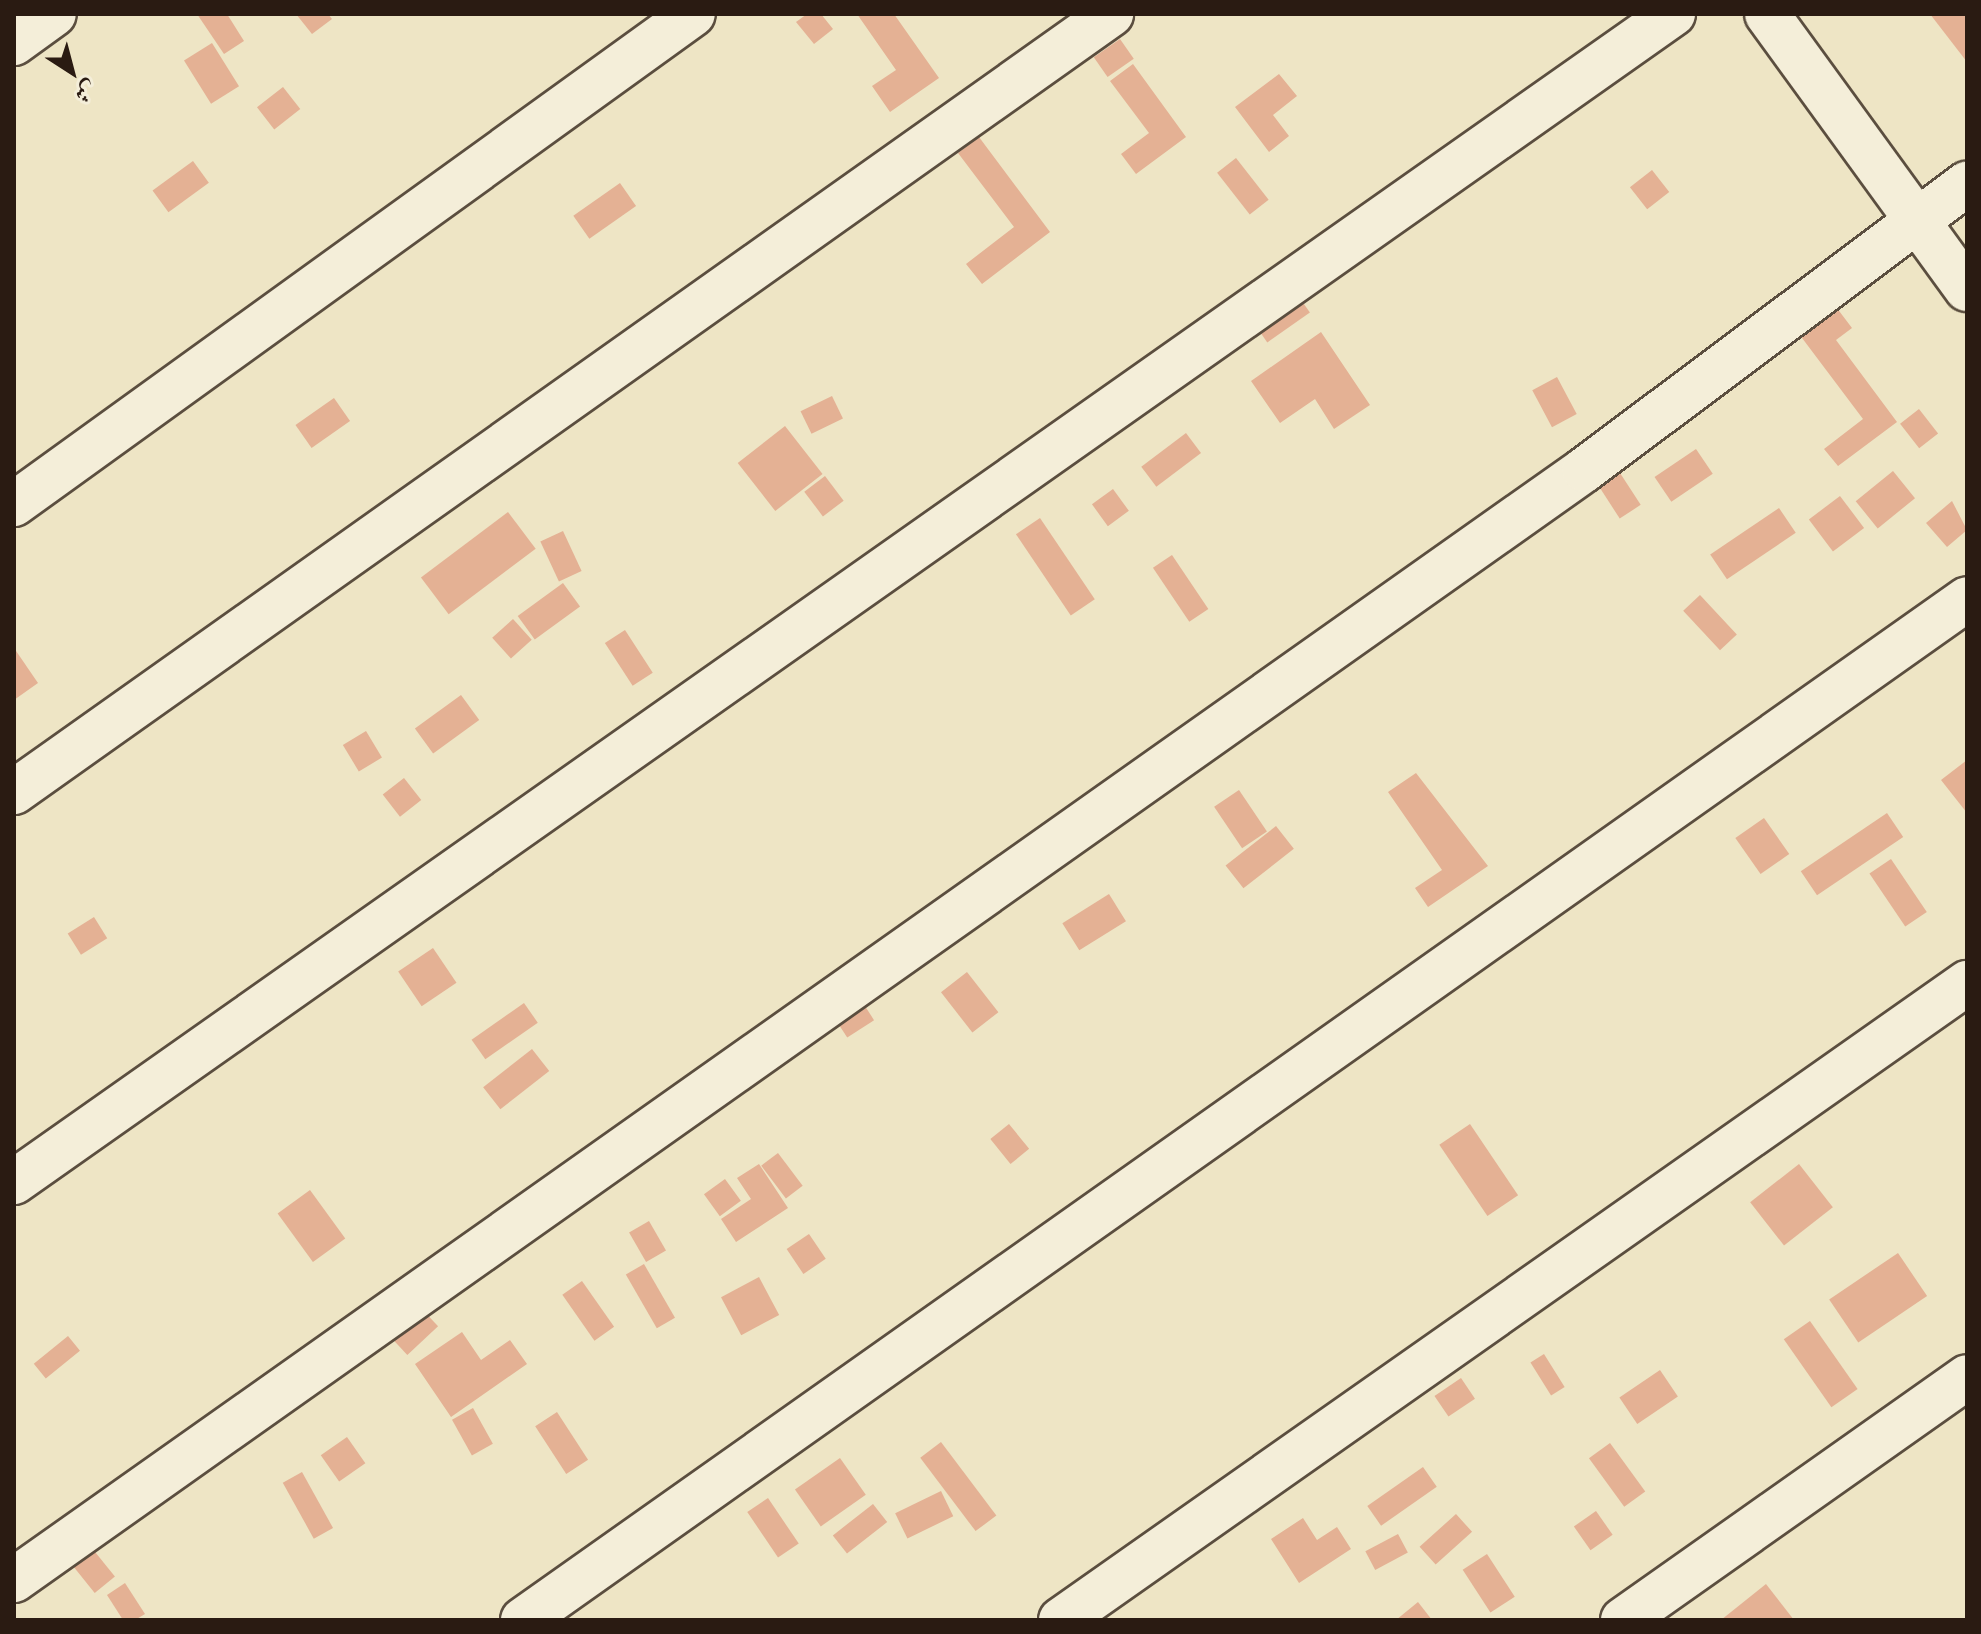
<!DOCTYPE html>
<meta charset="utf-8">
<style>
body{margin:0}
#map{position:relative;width:1981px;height:1634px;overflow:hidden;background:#eee5c5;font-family:Cardo,Amiri,serif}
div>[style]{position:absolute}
.building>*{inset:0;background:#e4b194;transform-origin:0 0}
.roads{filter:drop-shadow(2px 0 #5b4e3f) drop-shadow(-2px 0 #5b4e3f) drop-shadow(0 2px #5b4e3f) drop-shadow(0 -2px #5b4e3f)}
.minor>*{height:44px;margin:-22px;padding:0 22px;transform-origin:22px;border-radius:22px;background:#f4eed9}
span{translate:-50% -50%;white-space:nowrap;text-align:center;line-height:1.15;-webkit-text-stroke:8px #f4eed9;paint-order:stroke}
.frame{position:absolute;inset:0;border:16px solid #2a1b12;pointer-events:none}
.north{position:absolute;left:32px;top:32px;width:80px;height:80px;-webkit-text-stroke:6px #f4eed9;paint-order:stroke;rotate:144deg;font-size:22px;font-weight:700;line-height:32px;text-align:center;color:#2a1b12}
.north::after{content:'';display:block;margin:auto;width:28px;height:36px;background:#2a1b12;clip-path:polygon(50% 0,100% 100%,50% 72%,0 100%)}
</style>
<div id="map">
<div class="building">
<div style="clip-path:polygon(197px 14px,227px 14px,244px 41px,224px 54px)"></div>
<div style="clip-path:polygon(296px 14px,328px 14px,332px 19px,312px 34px)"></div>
<div style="clip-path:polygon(807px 14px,821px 14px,833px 29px,814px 44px,796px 22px)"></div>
<div style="clip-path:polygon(857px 14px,894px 14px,939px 78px,890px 112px,872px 86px,896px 70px)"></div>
<div style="clip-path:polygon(1930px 14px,1966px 14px,1967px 62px)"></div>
<div style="left:1120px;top:39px;width:24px;height:32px;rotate:55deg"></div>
<div style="left:212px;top:43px;width:51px;height:33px;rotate:58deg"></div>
<div style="clip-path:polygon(1133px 64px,1186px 137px,1136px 174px,1121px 154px,1149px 133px,1110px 81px)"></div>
<div style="clip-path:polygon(1279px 74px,1297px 96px,1273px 115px,1289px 136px,1269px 152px,1235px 107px)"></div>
<div style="left:283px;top:87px;width:28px;height:33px;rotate:52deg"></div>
<div style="clip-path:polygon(979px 137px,1050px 232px,982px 284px,966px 264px,1014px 227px,958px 153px)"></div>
<div style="left:1236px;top:158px;width:53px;height:24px;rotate:52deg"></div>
<div style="left:193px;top:161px;width:27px;height:50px;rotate:54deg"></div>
<div style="left:1652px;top:170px;width:28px;height:28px;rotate:52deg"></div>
<div style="left:620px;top:183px;width:28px;height:57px;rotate:55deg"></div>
<div style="clip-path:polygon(1827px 295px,1852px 328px,1836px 340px,1897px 422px,1838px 466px,1824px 449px,1863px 419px,1790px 322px)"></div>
<div style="left:1299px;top:297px;width:19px;height:52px;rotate:55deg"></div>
<div style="clip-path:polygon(1321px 332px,1370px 405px,1334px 429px,1315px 399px,1280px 423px,1251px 381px)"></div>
<div style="left:1557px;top:377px;width:42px;height:28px;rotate:62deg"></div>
<div style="left:832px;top:396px;width:25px;height:35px;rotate:64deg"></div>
<div style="left:334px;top:398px;width:28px;height:47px;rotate:55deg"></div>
<div style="left:1919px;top:409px;width:31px;height:24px;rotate:52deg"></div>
<div style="left:785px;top:426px;width:61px;height:60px;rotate:52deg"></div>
<div style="left:1186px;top:433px;width:25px;height:56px;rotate:53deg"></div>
<div style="left:1696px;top:449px;width:30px;height:50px;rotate:56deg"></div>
<div style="left:1893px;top:471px;width:35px;height:48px;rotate:51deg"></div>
<div style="left:1620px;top:473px;width:38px;height:25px;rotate:57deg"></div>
<div style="left:825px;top:476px;width:31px;height:26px;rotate:53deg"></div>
<div style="left:1113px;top:489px;width:27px;height:26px;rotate:54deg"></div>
<div style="left:1840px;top:496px;width:40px;height:39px;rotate:53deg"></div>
<div style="clip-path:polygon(1952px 501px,1967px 530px,1947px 547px,1926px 523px)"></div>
<div style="left:1779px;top:508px;width:30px;height:83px;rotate:56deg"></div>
<div style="left:508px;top:512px;width:46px;height:109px;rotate:53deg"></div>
<div style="left:1040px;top:518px;width:98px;height:29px;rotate:56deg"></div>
<div style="left:563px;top:531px;width:44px;height:25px;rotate:65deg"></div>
<div style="left:1172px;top:555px;width:65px;height:23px;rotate:56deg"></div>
<div style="left:563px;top:583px;width:29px;height:56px;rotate:54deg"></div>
<div style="left:1700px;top:595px;width:54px;height:23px;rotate:47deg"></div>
<div style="left:513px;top:619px;width:28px;height:28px;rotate:48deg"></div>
<div style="left:625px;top:630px;width:51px;height:24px;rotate:57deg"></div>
<div style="clip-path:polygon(14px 648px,38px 683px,14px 700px)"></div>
<div style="left:461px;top:695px;width:31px;height:57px;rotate:54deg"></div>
<div style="left:366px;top:731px;width:31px;height:27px;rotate:59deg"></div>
<div style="clip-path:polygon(1967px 760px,1967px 813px,1941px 780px)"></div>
<div style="clip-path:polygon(1416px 773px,1488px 866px,1428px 907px,1415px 888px,1442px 870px,1388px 792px)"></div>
<div style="left:404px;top:778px;width:28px;height:27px;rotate:52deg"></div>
<div style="left:1239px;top:790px;width:50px;height:30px;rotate:56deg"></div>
<div style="left:1887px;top:813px;width:29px;height:104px;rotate:56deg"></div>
<div style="left:1764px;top:818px;width:44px;height:35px;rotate:55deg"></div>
<div style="left:1276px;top:826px;width:29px;height:64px;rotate:52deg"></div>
<div style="left:1891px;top:859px;width:64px;height:26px;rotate:56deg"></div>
<div style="left:1109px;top:894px;width:32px;height:55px;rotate:58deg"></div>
<div style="left:94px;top:917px;width:25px;height:31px;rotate:58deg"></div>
<div style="left:433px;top:948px;width:42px;height:42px;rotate:56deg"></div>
<div style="left:967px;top:972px;width:51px;height:33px;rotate:52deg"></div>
<div style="left:861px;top:1000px;width:24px;height:32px;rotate:57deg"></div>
<div style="left:524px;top:1003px;width:24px;height:64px;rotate:55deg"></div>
<div style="left:532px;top:1049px;width:28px;height:62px;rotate:52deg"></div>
<div style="left:1009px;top:1124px;width:32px;height:24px;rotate:51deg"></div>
<div style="left:1470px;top:1124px;width:86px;height:37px;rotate:56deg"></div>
<div style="left:778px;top:1153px;width:41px;height:21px;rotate:53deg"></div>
<div style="clip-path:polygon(759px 1164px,788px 1208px,736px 1242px,721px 1219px,751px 1199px,737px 1178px)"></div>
<div style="left:1799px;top:1164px;width:55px;height:62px;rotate:52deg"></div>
<div style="left:725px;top:1179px;width:27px;height:26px;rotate:54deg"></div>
<div style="left:310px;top:1190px;width:60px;height:40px;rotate:54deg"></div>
<div style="left:649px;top:1221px;width:34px;height:23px;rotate:60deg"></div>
<div style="left:809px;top:1234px;width:30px;height:27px;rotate:56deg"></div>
<div style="left:1898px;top:1253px;width:52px;height:83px;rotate:56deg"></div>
<div style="left:644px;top:1264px;width:62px;height:21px;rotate:60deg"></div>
<div style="left:759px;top:1277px;width:43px;height:43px;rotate:62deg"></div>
<div style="left:582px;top:1281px;width:56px;height:24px;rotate:55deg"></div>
<div style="left:421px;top:1308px;width:25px;height:42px;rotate:47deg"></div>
<div style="left:1810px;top:1321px;width:83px;height:32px;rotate:55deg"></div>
<div style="clip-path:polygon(462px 1332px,481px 1360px,510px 1340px,527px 1364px,451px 1417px,415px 1364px)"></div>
<div style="left:68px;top:1336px;width:19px;height:44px;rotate:51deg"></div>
<div style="left:1544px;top:1354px;width:39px;height:16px;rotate:58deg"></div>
<div style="left:1660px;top:1370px;width:32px;height:49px;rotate:56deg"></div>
<div style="left:1461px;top:1378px;width:25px;height:32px;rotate:56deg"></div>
<div style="left:473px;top:1408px;width:41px;height:24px;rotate:61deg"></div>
<div style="left:557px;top:1412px;width:57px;height:26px;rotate:57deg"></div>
<div style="left:347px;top:1437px;width:32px;height:32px;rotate:55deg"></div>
<div style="left:941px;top:1442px;width:92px;height:26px;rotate:53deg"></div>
<div style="left:1610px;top:1443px;width:60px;height:26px;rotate:54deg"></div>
<div style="left:840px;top:1458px;width:45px;height:55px;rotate:55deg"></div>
<div style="left:1423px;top:1467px;width:24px;height:68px;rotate:55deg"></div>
<div style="left:302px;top:1472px;width:64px;height:22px;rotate:61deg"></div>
<div style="left:941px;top:1491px;width:28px;height:51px;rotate:64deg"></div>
<div style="left:768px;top:1498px;width:55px;height:25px;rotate:56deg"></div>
<div style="left:873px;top:1504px;width:23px;height:51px;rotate:52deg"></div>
<div style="left:1596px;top:1511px;width:29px;height:27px;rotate:55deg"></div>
<div style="left:1456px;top:1514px;width:24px;height:49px;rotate:48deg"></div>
<div style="clip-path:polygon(1303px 1518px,1317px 1540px,1337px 1527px,1351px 1549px,1299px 1583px,1271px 1539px)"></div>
<div style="left:1398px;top:1534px;width:21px;height:37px;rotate:62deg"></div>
<div style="left:91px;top:1547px;width:38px;height:26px;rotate:51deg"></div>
<div style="left:1487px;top:1554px;width:51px;height:29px;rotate:57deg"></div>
<div style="clip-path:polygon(125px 1583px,145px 1614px,135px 1620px,123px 1620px,107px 1595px)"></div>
<div style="clip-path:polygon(1766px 1584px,1794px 1620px,1721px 1620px)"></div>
<div style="clip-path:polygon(1418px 1602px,1432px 1620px,1396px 1620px)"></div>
</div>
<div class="roads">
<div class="minor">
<div style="left:1767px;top:14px;width:340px;rotate:54deg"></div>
<div style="left:14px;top:43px;width:49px;rotate:-35.9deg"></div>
<div style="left:14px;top:504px;width:837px;rotate:-35.82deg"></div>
<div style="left:14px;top:792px;width:1345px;rotate:-35.34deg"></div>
<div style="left:14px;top:1182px;width:2029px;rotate:-35.15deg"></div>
<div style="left:14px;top:1580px;width:1923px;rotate:-35.26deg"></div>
<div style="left:1584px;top:470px;width:478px;rotate:-36.8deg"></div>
<div style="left:523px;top:1620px;width:1768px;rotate:-35.26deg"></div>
<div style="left:1061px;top:1620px;width:1108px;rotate:-35.11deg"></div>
<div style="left:1623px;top:1620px;width:421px;rotate:-35.2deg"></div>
</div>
</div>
<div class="frame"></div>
<div class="north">ش</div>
</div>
